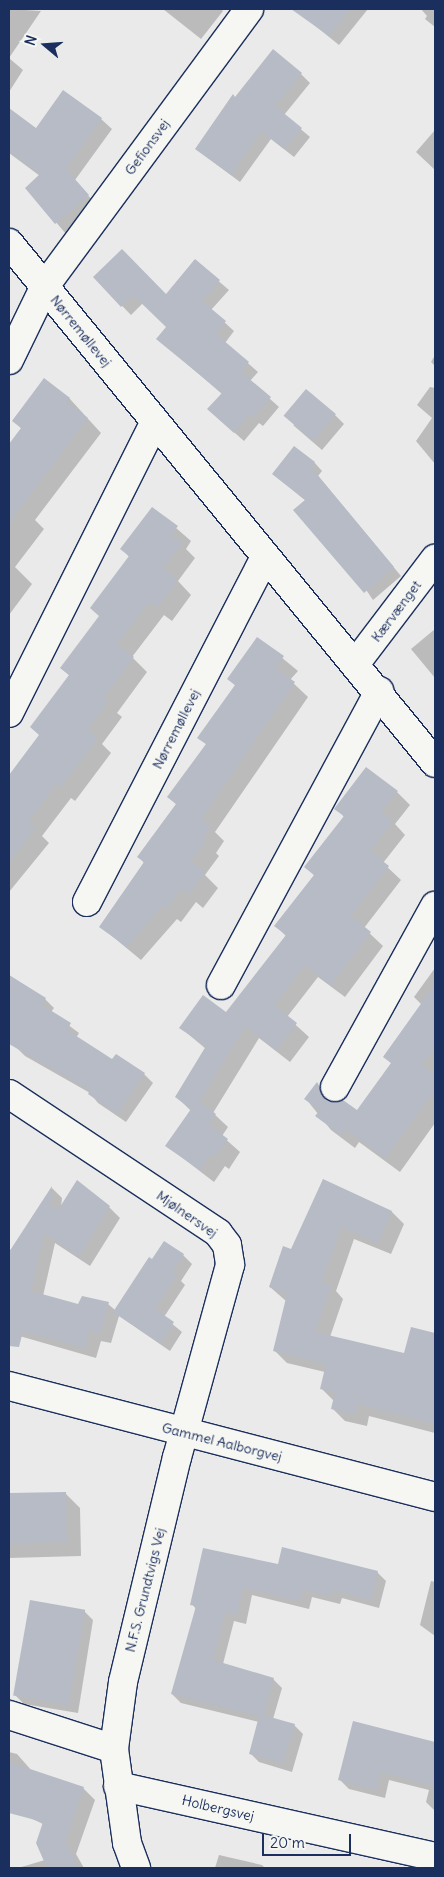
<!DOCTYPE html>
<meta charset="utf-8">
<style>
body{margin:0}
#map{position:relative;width:444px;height:1877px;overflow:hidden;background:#e9eae9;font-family:Delius,sans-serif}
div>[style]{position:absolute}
.shadow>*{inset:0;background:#0003}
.building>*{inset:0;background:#b6bbc6;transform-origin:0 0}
.roads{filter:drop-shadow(1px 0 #1b2f5e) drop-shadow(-1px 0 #1b2f5e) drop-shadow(0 1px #1b2f5e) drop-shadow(0 -1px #1b2f5e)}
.minor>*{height:28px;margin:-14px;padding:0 14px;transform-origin:14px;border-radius:14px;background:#f6f6f2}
.tertiary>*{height:28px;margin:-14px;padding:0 14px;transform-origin:14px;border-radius:14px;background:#f6f6f2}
span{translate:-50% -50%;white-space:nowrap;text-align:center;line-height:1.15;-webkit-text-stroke:5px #f6f6f2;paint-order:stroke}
.street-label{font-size:14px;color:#1b2f5e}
.frame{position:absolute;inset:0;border:10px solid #1b2f5e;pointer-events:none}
.north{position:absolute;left:20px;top:20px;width:50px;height:50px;-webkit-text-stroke:4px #f6f6f2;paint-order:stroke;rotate:288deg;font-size:14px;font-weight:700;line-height:20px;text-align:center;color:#1b2f5e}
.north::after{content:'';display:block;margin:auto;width:18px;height:22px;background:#1b2f5e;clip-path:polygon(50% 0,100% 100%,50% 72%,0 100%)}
.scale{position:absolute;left:262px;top:1834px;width:89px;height:22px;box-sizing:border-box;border:2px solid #1b2f5e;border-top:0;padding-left:6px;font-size:15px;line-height:18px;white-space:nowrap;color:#1b2f5e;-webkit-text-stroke:4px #f6f6f2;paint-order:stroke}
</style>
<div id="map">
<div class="shadow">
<div style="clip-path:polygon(9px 9px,41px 11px,9px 58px,23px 70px,9px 92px)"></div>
<div style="clip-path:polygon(163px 9px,221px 9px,223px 11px,201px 39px)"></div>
<div style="clip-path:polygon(308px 9px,368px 9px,339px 45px,303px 16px)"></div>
<div style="clip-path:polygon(421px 9px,435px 9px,435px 27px,425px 19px,427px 16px)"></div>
<div style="clip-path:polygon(301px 74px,310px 83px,284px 115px,310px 137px,294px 157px,271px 139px,240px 182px,196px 149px,235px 99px)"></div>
<div style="clip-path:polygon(9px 110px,36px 129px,101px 119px,112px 129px,75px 180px,98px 207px,66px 234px,27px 188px,40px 176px,9px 153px)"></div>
<div style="clip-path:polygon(435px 130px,435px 170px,416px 152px)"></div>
<div style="clip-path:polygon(195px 261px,229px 290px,211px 310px,234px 331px,225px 343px,258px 372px,250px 381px,279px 407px,263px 426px,259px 423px,244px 441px,218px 418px,222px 394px,158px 339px,167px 327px,143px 303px,131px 315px,94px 277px,166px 296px)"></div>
<div style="clip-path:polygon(435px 355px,435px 366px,431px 362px)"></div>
<div style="clip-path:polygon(44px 380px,70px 399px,101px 433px,35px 520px,44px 529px,15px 567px,32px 584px,9px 615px,9px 446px,22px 429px,13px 420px)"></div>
<div style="clip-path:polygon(430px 387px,435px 388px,435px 464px,416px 441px,432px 418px,417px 405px)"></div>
<div style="clip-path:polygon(335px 415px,344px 424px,322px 450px,293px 425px)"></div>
<div style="clip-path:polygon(314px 462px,322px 471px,318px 476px,401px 576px,373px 600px,306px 501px,274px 474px)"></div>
<div style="clip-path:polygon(153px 508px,191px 541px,186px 549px,195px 558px,178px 581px,191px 595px,172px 621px,164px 615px,132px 657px,147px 672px,117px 713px,122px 717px,102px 744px,111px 753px,75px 801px,71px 798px,42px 836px,49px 843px,9px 892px,9px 777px,40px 736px,70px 676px,61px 668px,100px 617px,130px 558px,122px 549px)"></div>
<div style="clip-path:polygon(435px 629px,435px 678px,411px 649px)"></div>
<div style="clip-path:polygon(258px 638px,298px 671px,290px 680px,308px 697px,215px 832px,224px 841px,216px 853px,219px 856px,205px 875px,218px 888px,203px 908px,196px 902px,181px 922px,177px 919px,141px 960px,101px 927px,144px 863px,139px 857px,177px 805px,169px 797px,207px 745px,199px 737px,236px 686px,228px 679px)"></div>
<div style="clip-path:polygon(397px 792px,410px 805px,395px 824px,405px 835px,383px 863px,401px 880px,364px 928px,383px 946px,345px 997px,318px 977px,287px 1017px,309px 1037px,290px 1062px,259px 1038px,213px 1113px,228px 1127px,222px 1136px,240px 1152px,229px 1169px,225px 1166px,214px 1182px,167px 1146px,191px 1111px,177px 1097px,206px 1049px,181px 1028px,227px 1013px,286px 936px,276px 926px,315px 876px,306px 867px,344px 817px,336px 808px)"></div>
<div style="clip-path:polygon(435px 968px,435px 1123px,400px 1172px,359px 1142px,355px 1148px,331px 1130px,306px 1099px,317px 1084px,331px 1097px,357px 1112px,392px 1064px,384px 1056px,422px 1005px,414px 997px)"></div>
<div style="clip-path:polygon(9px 975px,45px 999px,54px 1008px,51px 1012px,79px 1033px,76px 1038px,112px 1061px,144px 1074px,153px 1083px,126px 1122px,98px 1103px,90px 1093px,25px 1056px,16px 1047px,24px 1024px,9px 1014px)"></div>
<div style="clip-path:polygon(324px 1181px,392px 1212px,404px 1224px,391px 1254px,354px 1239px,336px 1291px,343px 1299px,330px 1337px,405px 1355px,412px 1329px,435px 1335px,435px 1433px,369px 1416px,367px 1426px,345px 1421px,332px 1408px,334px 1401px,321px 1388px,325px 1372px,287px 1363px,275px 1351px,286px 1301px,270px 1287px,292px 1251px)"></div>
<div style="clip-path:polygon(52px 1188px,62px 1198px,61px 1207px,109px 1207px,120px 1218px,90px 1266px,55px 1243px,43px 1296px,79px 1305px,108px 1304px,115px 1310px,153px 1261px,183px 1255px,192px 1264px,181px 1281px,185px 1285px,164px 1317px,182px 1332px,170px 1351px,119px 1316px,111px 1343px,101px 1341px,96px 1358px,9px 1333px,9px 1249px,11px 1250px)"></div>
<div style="clip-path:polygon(65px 1493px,80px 1508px,81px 1556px,9px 1558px,9px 1495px)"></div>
<div style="clip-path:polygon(279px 1566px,377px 1572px,386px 1581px,379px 1608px,342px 1598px,340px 1604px,312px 1597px,309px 1609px,252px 1595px,246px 1624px,234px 1621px,223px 1664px,273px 1679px,282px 1688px,273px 1719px,294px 1725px,303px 1734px,292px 1772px,259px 1762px,250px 1753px,259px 1722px,181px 1703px,172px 1694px,196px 1609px,192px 1604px)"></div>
<div style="clip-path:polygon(431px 1581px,435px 1582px,435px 1636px,420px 1625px)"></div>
<div style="clip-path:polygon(84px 1611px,93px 1620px,78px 1713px,24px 1704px,15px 1695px)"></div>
<div style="clip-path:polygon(354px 1723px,435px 1743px,435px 1811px,426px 1802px,429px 1790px,389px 1780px,385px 1798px,349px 1789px,340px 1780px)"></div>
<div style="clip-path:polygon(9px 1752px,17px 1754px,32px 1771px,83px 1788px,95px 1800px,76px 1854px,84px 1868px,18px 1868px,45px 1860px,43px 1824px,9px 1808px)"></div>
<div style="clip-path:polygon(219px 1855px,262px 1865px,265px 1868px,215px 1868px)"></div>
</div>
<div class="building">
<div style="clip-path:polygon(291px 9px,350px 9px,329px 36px)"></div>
<div style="clip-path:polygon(273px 49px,302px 73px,275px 106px,302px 128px,284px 149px,261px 131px,231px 175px,195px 149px,233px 94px,235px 97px)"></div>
<div style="clip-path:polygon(63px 90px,102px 118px,66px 169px,89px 195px,55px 224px,25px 188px,40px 174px,9px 151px,9px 108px,36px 128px)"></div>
<div style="clip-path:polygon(122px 249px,166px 294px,195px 259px,220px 280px,202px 301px,226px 321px,216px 334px,249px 362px,241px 372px,271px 397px,253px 418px,249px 415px,234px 433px,207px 409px,222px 393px,156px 339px,166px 327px,133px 295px,121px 307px,93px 277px)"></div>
<div style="clip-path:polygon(44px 378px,70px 398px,67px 402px,88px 418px,9px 523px,9px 444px,21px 428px,12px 421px)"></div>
<div style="left:306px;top:389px;width:39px;height:35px;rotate:40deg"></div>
<div style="clip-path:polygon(294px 446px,315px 462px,311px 467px,394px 567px,364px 593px,293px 510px,305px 500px,272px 474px)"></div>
<div style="clip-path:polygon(152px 507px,178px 526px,171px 535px,182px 543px,163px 568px,178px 580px,157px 608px,149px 602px,117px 644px,134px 657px,103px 698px,108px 702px,87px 730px,98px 738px,61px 787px,56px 784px,28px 822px,35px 828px,9px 863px,9px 775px,39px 735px,30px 727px,69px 675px,60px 668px,99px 616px,90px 608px,129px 556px,120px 549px)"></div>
<div style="clip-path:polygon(257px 637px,284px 656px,275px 668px,295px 682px,201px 819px,211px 826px,202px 838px,206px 841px,190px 862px,205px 872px,189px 894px,181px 889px,166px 909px,162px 906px,127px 947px,99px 927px,144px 862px,137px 857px,176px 804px,167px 797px,206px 744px,197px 738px,235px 685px,227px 679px)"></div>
<div style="clip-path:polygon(366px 767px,398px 791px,381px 812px,393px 821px,370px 851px,389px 866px,351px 916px,371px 932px,331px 985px,305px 965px,274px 1005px,297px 1023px,276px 1050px,245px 1026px,199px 1102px,216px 1114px,208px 1124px,228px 1139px,215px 1157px,211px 1154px,200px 1170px,165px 1146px,191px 1109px,175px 1097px,206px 1046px,179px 1028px,203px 995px,226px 1012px,286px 935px,274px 926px,314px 875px,304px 867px,344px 816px,334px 809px)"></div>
<div style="clip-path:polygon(9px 975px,46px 998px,42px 1005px,71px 1023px,67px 1030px,112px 1059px,116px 1054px,145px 1073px,117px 1114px,88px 1094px,90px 1090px,9px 1044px)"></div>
<div style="clip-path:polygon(435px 984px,435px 1047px,421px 1065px,435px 1075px,435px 1090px,385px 1158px,345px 1129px,341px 1135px,315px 1116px,320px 1110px,304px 1099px,317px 1082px,327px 1100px,343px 1100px,357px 1110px,391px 1063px,383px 1057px)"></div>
<div style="clip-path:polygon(323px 1179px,392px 1211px,378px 1243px,341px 1227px,322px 1282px,331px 1285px,315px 1332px,404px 1353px,411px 1327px,435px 1333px,435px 1424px,357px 1404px,354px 1414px,331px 1409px,335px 1392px,320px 1389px,326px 1364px,273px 1351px,287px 1294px,269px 1287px,283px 1246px,291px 1249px)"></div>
<div style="clip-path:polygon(77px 1180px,110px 1206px,79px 1256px,44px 1233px,31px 1291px,78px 1304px,82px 1296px,109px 1302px,101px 1332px,90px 1330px,85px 1348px,23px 1331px,19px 1347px,9px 1346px,9px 1252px,52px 1186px,50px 1205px,58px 1210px)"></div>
<div style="clip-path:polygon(164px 1241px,184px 1254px,173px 1272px,177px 1275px,155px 1309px,174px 1322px,160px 1343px,113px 1312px,149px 1257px,152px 1259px)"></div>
<div style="left:66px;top:1492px;width:50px;height:57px;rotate:89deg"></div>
<div style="clip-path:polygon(282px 1547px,378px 1571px,371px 1600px,333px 1590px,331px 1596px,303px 1589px,300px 1601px,243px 1587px,237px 1615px,225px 1613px,213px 1660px,274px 1678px,263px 1715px,295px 1724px,283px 1763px,249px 1754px,259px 1716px,171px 1694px,196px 1606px,190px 1605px,203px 1548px,278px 1564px)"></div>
<div style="left:30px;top:1600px;width:56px;height:97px;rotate:10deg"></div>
<div style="clip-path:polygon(353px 1721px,435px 1742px,435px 1786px,380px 1772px,376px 1790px,338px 1780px)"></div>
<div style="clip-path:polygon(9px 1762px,84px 1787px,65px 1842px,79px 1868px,47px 1868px,36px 1843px,43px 1822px,9px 1813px)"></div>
</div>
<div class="roads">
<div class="minor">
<div style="left:9px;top:360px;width:82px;rotate:-64.1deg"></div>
<div style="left:45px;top:286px;width:344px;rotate:-53.6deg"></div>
<div style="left:356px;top:663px;width:131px;rotate:-52.8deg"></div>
<div style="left:9px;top:713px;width:326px;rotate:-63.4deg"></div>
<div style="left:87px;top:902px;width:388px;rotate:-62.7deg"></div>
<div style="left:221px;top:985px;width:334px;rotate:-61.7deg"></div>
<div style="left:335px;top:1087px;width:207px;rotate:-61.1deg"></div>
<div style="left:9px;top:1094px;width:251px;rotate:33.6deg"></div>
<div style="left:218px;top:1233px;width:15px;rotate:53deg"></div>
<div style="left:227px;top:1245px;width:20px;rotate:81deg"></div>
<div style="left:230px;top:1265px;width:199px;rotate:105.4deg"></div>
<div style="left:177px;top:1457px;width:231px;rotate:103.5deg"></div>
<div style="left:123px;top:1682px;width:68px;rotate:97.7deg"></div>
<div style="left:114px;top:1749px;width:95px;rotate:82.1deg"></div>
<div style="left:127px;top:1843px;width:27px;rotate:70deg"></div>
<div style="left:9px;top:1715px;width:110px;rotate:17.9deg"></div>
<div style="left:118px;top:1786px;width:325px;rotate:12.6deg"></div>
</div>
<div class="tertiary">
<div style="left:9px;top:243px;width:672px;rotate:50.67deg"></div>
<div style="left:9px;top:1386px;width:440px;rotate:14.6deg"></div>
</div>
</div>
<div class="street-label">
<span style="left:147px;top:147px;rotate:-54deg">Gefionsvej</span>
<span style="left:81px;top:331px;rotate:51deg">Nørremøllevej</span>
<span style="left:396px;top:611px;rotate:-53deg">Kærvænget</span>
<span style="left:176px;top:729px;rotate:-63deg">Nørremøllevej</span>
<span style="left:187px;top:1214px;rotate:35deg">Mjølnersvej</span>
<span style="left:222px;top:1442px;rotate:14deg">Gammel Aalborgvej</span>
<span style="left:145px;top:1590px;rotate:-76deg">N.F.S. Grundtvigs Vej</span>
<span style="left:218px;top:1808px;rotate:13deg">Holbergsvej</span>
</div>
<div class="frame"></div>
<div class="north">N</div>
<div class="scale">20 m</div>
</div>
